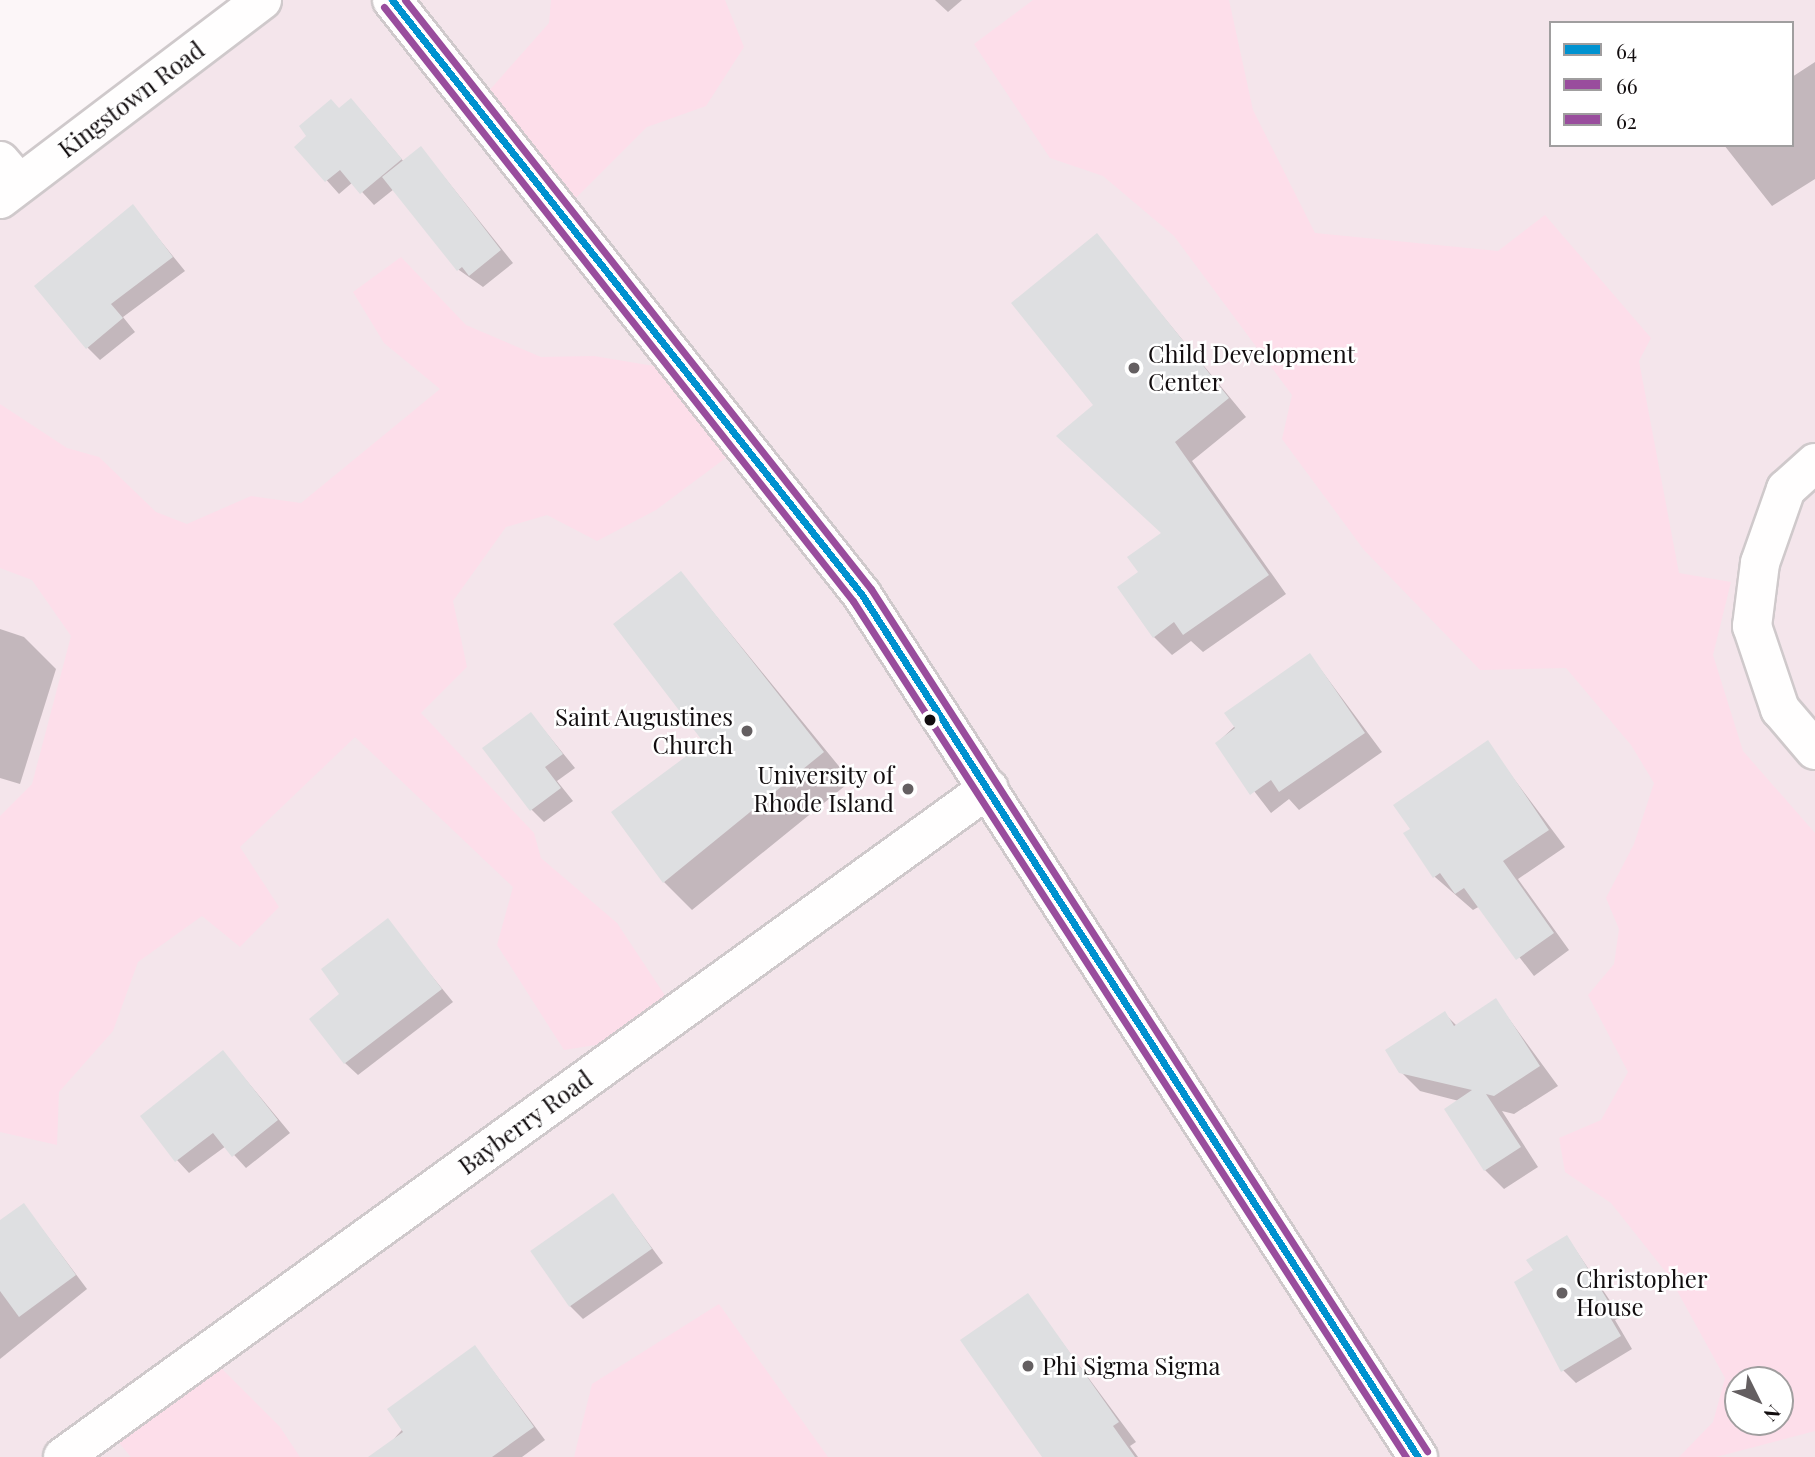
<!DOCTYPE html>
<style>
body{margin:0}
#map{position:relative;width:1815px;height:1457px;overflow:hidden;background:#fcf6f8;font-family:"Playfair Display",serif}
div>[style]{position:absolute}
.built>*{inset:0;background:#f4e5eb}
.green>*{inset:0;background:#fddeea}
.shadow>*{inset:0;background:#0003}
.building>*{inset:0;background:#dedfe1;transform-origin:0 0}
.roads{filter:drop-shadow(2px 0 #cfc9cb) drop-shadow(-2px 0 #cfc9cb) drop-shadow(0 2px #cfc9cb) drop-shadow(0 -2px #cfc9cb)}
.minor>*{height:38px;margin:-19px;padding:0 19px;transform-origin:19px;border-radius:19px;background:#fffefe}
.primary>*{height:38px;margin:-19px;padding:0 19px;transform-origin:19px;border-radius:19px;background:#fffefe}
.bus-1>*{height:7px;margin:-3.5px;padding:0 3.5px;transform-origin:3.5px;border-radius:3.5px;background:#0092d0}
.bus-2>*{height:7px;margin:-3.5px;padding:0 3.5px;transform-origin:3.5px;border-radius:3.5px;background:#994d9d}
.bus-3>*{height:7px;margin:-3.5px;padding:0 3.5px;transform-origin:3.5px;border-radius:3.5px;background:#994d9d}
.dots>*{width:19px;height:19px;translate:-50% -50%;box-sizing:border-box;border:4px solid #fff;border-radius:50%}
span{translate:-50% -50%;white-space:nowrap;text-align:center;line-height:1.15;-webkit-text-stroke:5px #fff;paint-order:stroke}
.street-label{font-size:24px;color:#120d0f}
.poi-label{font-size:24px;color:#120d0f}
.left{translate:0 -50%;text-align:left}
.right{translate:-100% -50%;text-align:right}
.legend{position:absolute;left:1549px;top:21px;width:245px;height:126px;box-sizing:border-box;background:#fff;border:2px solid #a09e9f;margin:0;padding:9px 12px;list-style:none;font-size:21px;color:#120d0f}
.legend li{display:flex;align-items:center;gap:14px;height:35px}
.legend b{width:35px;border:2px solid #a09e9f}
.north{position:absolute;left:1724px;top:1366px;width:70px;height:70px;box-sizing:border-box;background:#fff;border:2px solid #a09e9f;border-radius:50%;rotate:133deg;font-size:19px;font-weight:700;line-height:28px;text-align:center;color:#120d0f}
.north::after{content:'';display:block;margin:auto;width:24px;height:32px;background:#645f61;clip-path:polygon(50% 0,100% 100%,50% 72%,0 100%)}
</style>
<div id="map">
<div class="built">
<div style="clip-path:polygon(evenodd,262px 0,1815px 0,1815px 1457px,0 1457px,0 198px,262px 0,1551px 23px,1792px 23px,1792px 145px,1551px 145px,1551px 23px,262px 0,1738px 1380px,1780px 1380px,1780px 1422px,1738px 1422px,1738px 1380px)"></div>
</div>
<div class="green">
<div style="clip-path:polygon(551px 0,725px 0,744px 47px,706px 106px,647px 127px,566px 208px,479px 102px,549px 23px)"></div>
<div style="clip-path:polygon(evenodd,1033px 0,1229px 0,1253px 110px,1315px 233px,1498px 251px,1545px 215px,1651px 338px,1639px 361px,1679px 573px,1731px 582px,1713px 655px,1743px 751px,1815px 833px,1815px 1431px,1716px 1457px,1679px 1457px,1713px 1422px,1725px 1378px,1669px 1276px,1611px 1203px,1565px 1172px,1559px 1138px,1601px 1120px,1628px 1072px,1588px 995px,1614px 964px,1619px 929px,1606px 898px,1634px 844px,1654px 783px,1631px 745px,1566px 668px,1480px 670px,1364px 550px,1282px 439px,1292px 395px,1174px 236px,1103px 176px,1050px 158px,974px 44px,1033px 0,1780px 1380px,1780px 1422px,1738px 1422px,1738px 1380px,1780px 1380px)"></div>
<div style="clip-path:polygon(401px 257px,466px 325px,541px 357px,594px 356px,690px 372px,747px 442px,656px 510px,597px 541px,547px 515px,506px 527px,453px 601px,467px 667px,421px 713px,534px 833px,541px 858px,617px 923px,666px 997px,608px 1043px,564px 1050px,497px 945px,513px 887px,355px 737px,240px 847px,279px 907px,240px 947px,202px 916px,138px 962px,113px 1031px,59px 1092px,57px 1145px,0 1132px,0 816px,32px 784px,71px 636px,32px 580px,0 568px,0 404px,67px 448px,99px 457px,156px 512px,187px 524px,251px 496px,301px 503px,440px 389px,384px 343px,353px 292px)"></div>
<div style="clip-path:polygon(719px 1304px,828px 1457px,574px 1457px,592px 1384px)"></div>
<div style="clip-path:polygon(198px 1345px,280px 1427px,300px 1457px,131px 1457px,99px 1419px)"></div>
</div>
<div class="shadow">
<div style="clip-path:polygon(935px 0,962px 0,948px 12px)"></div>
<div style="clip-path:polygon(1815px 62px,1815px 179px,1772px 206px,1724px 145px,1792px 145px,1792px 77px)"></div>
<div style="clip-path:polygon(339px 110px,363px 113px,404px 162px,421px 148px,513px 263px,483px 287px,459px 270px,394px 189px,374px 205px,353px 182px,339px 194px,297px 147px)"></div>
<div style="clip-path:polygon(133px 207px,185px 271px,123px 317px,135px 332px,100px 360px,87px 347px)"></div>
<div style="clip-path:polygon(1097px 236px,1246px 417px,1192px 461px,1286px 594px,1203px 652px,1191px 641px,1172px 655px,1154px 637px,1140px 572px,1163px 534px,1095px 405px)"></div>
<div style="clip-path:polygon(681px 573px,851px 781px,692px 910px,664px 882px,707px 744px)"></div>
<div style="clip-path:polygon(0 629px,24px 637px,56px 669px,20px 784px,0 778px)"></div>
<div style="clip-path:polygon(1310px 655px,1382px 752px,1299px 810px,1289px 799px,1271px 813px,1217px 743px)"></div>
<div style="clip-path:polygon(531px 714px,575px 768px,557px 781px,573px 801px,544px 822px,531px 809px)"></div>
<div style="clip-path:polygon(1487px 743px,1565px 847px,1518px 879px,1569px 950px,1534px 976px,1480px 906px,1473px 910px,1435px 877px,1412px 829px)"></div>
<div style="clip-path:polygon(387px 921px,453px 1002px,358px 1075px,345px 1063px,342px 994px)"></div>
<div style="clip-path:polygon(1496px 1001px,1558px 1086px,1514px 1114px,1502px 1111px,1538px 1167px,1504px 1189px,1485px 1170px,1459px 1101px,1420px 1091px,1401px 1072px,1444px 1013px,1457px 1026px)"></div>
<div style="clip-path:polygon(223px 1052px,290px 1133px,246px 1168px,226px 1146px,189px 1173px,177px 1160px)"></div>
<div style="clip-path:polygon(613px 1195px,663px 1263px,583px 1319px,570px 1306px)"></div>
<div style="clip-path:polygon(24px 1205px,87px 1289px,0 1359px,0 1222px)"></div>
<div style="clip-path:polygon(1567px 1237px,1621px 1317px,1615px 1320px,1632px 1349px,1576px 1383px,1563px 1370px,1535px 1271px)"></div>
<div style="clip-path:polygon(1027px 1295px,1136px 1442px,1130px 1446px,1138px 1457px,1048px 1457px)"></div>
<div style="clip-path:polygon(475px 1347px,545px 1440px,522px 1457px,378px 1457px)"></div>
</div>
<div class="building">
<div style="clip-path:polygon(351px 98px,402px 159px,360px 194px,340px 170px,325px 182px,294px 147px,306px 136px,299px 126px,331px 99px,339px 108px)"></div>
<div style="clip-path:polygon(421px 146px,501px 250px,469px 276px,462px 267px,457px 271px,382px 177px)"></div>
<div style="clip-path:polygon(133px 204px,173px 257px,111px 304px,123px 318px,86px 349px,34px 286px)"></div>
<div style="clip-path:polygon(1097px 233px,1229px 398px,1175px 442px,1269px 575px,1183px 635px,1174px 622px,1153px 638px,1117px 587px,1138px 572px,1127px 557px,1161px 533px,1056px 436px,1093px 405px,1011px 303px)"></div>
<div style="clip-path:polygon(681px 571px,824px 752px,663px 883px,611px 812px,704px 743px,613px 624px)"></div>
<div style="clip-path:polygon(1310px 653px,1365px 733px,1279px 792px,1271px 780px,1250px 795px,1215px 743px,1235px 728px,1224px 713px)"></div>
<div style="clip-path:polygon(531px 712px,563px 754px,545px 767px,561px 788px,530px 811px,482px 748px)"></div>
<div style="clip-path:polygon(1488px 740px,1549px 830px,1503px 861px,1554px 933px,1516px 960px,1464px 888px,1455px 894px,1440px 873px,1433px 878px,1403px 833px,1410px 829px,1393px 805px)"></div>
<div style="clip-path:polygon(388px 918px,442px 989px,344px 1064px,309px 1019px,339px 994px,321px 969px)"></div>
<div style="clip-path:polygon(1496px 998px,1540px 1066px,1494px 1096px,1486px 1094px,1521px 1147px,1484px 1171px,1444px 1109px,1472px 1090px,1399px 1073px,1385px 1050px,1445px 1011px,1454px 1026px)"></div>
<div style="clip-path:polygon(223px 1050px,278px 1120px,232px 1157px,213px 1133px,175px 1162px,140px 1116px)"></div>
<div style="left:613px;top:1193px;width:68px;height:101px;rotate:55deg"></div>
<div style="clip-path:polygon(24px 1203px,76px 1275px,19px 1317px,0 1291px,0 1220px)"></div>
<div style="clip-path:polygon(1567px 1235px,1610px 1304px,1604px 1307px,1621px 1336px,1561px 1372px,1514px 1282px,1533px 1270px,1526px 1260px)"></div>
<div style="clip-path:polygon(1028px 1293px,1119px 1422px,1113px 1426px,1135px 1457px,1042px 1457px,960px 1340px)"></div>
<div style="clip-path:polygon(475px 1345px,534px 1427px,492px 1457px,368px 1457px,403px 1432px,387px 1409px)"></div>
</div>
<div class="roads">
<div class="minor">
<div style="left:392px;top:0;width:758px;rotate:51.69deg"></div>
<div style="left:862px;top:595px;width:1026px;rotate:57.18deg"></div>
<div style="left:0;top:161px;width:30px;rotate:49deg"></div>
<div style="left:1815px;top:463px;width:39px;rotate:138deg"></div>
<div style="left:1786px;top:489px;width:78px;rotate:109.4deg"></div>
<div style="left:1760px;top:563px;width:64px;rotate:97.2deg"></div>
<div style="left:1752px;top:626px;width:88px;rotate:71.4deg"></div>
<div style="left:1780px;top:709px;width:54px;rotate:49.5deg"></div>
<div style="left:63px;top:1457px;width:1142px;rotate:-35.85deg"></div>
</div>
<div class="primary">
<div style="left:0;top:199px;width:329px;rotate:-37.2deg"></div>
</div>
</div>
<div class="bus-1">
<div style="left:392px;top:0;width:758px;rotate:51.69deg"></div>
<div style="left:862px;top:595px;width:1026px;rotate:57.18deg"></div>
</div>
<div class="bus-2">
<div style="left:384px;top:7px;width:757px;rotate:51.71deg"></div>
<div style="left:853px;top:601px;width:1019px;rotate:57.14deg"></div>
</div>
<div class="bus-3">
<div style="left:405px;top:0;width:751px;rotate:51.65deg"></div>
<div style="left:871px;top:589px;width:1026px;rotate:57.18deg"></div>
</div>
<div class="dots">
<div style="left:1134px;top:368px;background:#645f61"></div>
<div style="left:930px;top:720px;background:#120d0f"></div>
<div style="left:747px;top:731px;background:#645f61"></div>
<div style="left:908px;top:789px;background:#645f61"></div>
<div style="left:1562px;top:1293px;background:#645f61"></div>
<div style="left:1028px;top:1366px;background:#645f61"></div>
</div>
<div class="street-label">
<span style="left:131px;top:99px;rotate:-37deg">Kingstown Road</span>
<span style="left:525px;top:1122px;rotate:-36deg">Bayberry Road</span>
</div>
<div class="poi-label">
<span class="left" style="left:1148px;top:368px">Child Development<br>Center</span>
<span class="right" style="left:733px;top:731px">Saint Augustines<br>Church</span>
<span class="right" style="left:894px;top:789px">University of<br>Rhode Island</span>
<span class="left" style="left:1576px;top:1293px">Christopher<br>House</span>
<span class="left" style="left:1042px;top:1366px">Phi Sigma Sigma</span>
</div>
<ul class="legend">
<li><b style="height:9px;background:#0092d0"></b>64</li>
<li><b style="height:9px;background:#994d9d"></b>66</li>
<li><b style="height:9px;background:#994d9d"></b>62</li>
</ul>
<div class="north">N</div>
</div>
